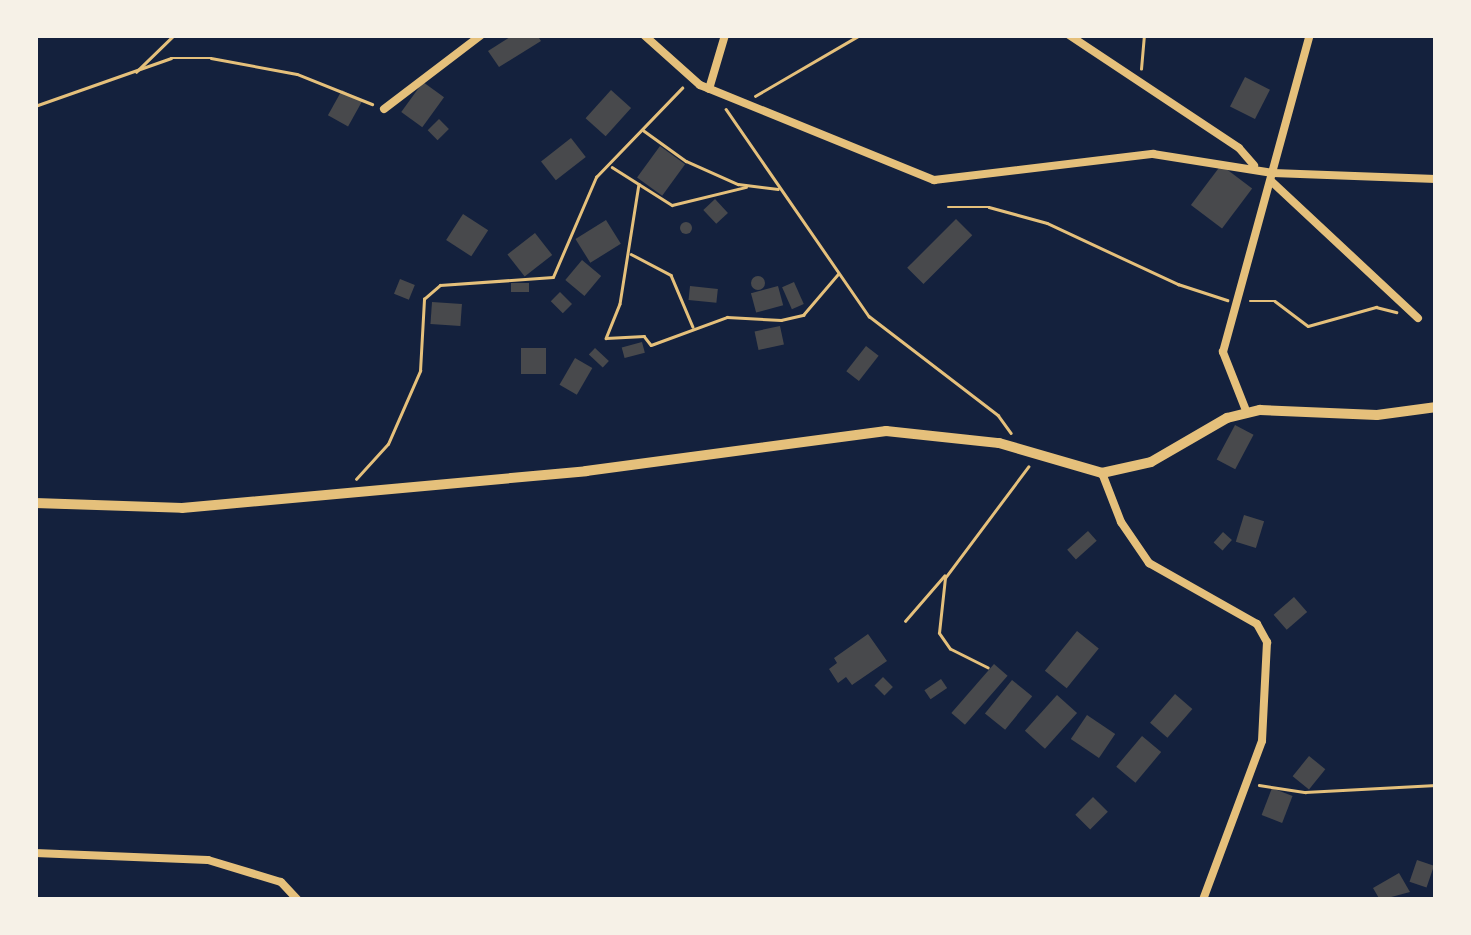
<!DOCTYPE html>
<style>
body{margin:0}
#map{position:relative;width:1471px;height:935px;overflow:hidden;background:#14213d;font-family:Barlow,sans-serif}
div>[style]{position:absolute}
.building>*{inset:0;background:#48494c;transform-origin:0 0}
.round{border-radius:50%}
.path>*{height:2.5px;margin:-1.25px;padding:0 1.25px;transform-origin:1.25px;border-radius:1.25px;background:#e5c07b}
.minor>*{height:8px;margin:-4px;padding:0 4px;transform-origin:4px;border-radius:4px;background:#e5c07b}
.tertiary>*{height:10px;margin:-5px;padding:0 5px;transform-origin:5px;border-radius:5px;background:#e5c07b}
span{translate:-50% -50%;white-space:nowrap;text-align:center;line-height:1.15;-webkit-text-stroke:9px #f6f1e7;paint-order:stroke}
.frame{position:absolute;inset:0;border:38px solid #f6f1e7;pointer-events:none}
</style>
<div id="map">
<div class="building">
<div style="clip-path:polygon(513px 35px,537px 35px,541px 41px,499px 67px,488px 51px)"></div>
<div style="left:1245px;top:77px;width:28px;height:33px;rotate:27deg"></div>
<div style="left:423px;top:82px;width:26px;height:37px;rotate:36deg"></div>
<div style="left:342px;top:90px;width:23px;height:29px;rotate:29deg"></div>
<div style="left:611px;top:90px;width:27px;height:38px;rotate:42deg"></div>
<div style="left:439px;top:119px;width:14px;height:16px;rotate:45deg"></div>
<div style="left:571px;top:138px;width:24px;height:38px;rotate:52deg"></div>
<div style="left:660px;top:146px;width:31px;height:39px;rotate:36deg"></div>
<div style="left:1221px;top:165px;width:39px;height:50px;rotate:37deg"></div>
<div style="left:715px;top:199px;width:19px;height:16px;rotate:47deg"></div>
<div style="left:463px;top:214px;width:30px;height:31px;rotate:33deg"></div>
<div style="left:956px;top:219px;width:23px;height:69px;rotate:45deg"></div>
<div style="left:606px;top:220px;width:28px;height:36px;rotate:58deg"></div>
<div class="round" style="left:680px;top:222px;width:12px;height:12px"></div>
<div style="left:535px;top:233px;width:28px;height:35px;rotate:52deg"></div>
<div style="left:582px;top:260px;width:25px;height:26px;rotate:40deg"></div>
<div class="round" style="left:751px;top:276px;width:14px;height:14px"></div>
<div style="left:400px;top:279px;width:16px;height:16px;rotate:22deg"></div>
<div style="left:794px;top:282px;width:24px;height:13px;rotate:66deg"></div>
<div style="left:529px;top:283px;width:9px;height:18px;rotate:90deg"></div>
<div style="left:690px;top:286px;width:28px;height:14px;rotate:6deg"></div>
<div style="left:778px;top:286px;width:20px;height:28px;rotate:75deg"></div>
<div style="left:560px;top:292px;width:17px;height:13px;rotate:45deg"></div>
<div style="left:432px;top:302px;width:30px;height:22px;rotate:4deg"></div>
<div style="left:780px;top:326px;width:19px;height:26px;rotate:78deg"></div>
<div style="left:642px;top:342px;width:11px;height:21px;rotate:75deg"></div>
<div style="left:866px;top:346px;width:16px;height:32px;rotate:38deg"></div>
<div style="left:521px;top:348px;width:25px;height:26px"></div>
<div style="left:595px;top:348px;width:19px;height:9px;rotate:43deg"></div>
<div style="left:575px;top:358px;width:20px;height:31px;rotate:30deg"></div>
<div style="left:1235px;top:425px;width:21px;height:39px;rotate:28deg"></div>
<div style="left:1244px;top:515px;width:21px;height:28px;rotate:17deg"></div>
<div style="left:1088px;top:531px;width:13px;height:28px;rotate:48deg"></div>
<div style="left:1223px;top:532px;width:12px;height:14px;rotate:42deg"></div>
<div style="left:1294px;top:597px;width:20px;height:27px;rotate:49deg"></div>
<div style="left:1077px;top:631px;width:28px;height:51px;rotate:39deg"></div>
<div style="clip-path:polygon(868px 634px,887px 661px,852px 685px,846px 677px,838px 683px,829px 669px,837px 663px,834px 658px)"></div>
<div style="left:994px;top:664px;width:18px;height:65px;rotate:41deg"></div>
<div style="left:883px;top:677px;width:14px;height:12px;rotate:45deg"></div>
<div style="left:941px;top:679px;width:11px;height:20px;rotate:56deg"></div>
<div style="left:1012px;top:680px;width:26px;height:43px;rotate:39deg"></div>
<div style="left:1175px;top:694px;width:23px;height:38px;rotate:41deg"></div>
<div style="left:1057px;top:695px;width:27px;height:48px;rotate:42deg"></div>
<div style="left:1087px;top:715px;width:34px;height:29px;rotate:34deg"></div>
<div style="left:1142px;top:736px;width:25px;height:40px;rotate:40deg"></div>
<div style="left:1309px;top:756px;width:21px;height:26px;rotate:39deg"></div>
<div style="left:1272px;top:788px;width:22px;height:29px;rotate:21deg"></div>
<div style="left:1093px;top:797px;width:21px;height:25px;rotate:45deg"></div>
<div style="left:1417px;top:860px;width:18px;height:23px;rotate:19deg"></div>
<div style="clip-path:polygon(1399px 873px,1410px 892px,1380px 900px,1373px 888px)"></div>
</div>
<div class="path">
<div style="left:1141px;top:69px;width:34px;rotate:-85deg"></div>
<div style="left:136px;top:72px;width:53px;rotate:-44.2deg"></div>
<div style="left:755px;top:96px;width:121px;rotate:-30.2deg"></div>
<div style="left:35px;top:106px;width:144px;rotate:-19.4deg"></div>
<div style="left:171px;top:58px;width:40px"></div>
<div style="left:211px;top:58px;width:87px;rotate:10.5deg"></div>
<div style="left:297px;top:74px;width:81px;rotate:21.8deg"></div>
<div style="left:726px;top:109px;width:252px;rotate:55.4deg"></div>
<div style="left:869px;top:316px;width:163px;rotate:37.5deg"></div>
<div style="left:998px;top:415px;width:22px;rotate:54deg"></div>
<div style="left:643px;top:130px;width:53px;rotate:35.8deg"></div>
<div style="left:686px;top:161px;width:57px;rotate:23.9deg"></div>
<div style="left:738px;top:184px;width:40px;rotate:7.1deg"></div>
<div style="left:612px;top:167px;width:71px;rotate:32.3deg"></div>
<div style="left:672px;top:205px;width:76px;rotate:-13.7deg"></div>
<div style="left:639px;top:184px;width:121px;rotate:99deg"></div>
<div style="left:620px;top:304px;width:37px;rotate:112deg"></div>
<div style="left:606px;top:338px;width:38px;rotate:-3deg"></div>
<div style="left:644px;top:336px;width:11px;rotate:52deg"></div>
<div style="left:651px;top:345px;width:81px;rotate:-20.2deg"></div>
<div style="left:727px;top:317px;width:54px;rotate:3.2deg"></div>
<div style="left:781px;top:320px;width:23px;rotate:-13deg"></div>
<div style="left:803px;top:315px;width:54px;rotate:-49.5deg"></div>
<div style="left:948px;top:207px;width:41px"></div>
<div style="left:989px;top:207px;width:60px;rotate:15.4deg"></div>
<div style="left:1047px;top:223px;width:145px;rotate:25deg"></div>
<div style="left:1178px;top:284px;width:52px;rotate:18.1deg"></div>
<div style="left:631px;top:254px;width:45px;rotate:27.7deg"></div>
<div style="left:671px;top:275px;width:56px;rotate:67.1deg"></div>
<div style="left:1250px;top:301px;width:25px"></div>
<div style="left:1275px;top:301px;width:41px;rotate:37.1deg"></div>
<div style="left:1308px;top:326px;width:71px;rotate:-15.6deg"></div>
<div style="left:1376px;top:307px;width:21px;rotate:14deg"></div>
<div style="left:356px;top:479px;width:47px;rotate:-47.6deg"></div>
<div style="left:388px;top:444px;width:80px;rotate:-66.3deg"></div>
<div style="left:420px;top:371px;width:72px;rotate:-86.8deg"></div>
<div style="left:424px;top:299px;width:21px;rotate:-41deg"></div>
<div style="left:440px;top:285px;width:113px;rotate:-4deg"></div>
<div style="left:553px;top:277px;width:109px;rotate:-66.7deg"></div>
<div style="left:596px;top:177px;width:124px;rotate:-46deg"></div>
<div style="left:905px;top:621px;width:60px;rotate:-49.1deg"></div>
<div style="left:988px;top:668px;width:42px;rotate:-153.4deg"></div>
<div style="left:950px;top:649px;width:19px;rotate:-125deg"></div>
<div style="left:939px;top:633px;width:55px;rotate:-83.8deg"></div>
<div style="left:945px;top:578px;width:139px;rotate:-53.2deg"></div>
<div style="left:1259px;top:785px;width:47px;rotate:8.7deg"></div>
<div style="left:1305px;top:792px;width:131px;rotate:-3.1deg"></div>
</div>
<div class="minor">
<div style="left:644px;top:35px;width:75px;rotate:41.8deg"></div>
<div style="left:700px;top:85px;width:253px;rotate:22.1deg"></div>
<div style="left:934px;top:180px;width:221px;rotate:-6.8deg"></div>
<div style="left:1153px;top:154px;width:121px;rotate:9deg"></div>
<div style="left:1273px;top:173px;width:163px;rotate:2.1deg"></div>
<div style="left:1069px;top:35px;width:204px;rotate:33.6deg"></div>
<div style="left:1239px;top:148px;width:23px;rotate:49deg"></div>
<div style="left:709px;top:89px;width:56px;rotate:-73.5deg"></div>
<div style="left:384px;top:109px;width:122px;rotate:-37.3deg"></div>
<div style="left:1271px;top:181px;width:201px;rotate:43deg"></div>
<div style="left:1247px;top:413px;width:66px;rotate:-111.5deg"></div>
<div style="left:1223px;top:352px;width:329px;rotate:-74.7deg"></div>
<div style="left:1102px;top:473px;width:53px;rotate:68.8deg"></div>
<div style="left:1121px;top:522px;width:50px;rotate:55.7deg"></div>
<div style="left:1149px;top:563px;width:124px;rotate:29.5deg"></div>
<div style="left:1257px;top:624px;width:21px;rotate:61deg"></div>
<div style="left:1267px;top:642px;width:99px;rotate:92.9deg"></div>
<div style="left:1262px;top:741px;width:170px;rotate:110.4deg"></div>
<div style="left:35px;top:853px;width:173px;rotate:2.3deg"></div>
<div style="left:208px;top:860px;width:76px;rotate:16.8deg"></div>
<div style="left:281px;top:882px;width:25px;rotate:47deg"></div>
</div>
<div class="tertiary">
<div style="left:35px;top:503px;width:147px;rotate:1.9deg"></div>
<div style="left:182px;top:508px;width:406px;rotate:-5.2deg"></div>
<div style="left:586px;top:471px;width:303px;rotate:-7.6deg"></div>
<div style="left:886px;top:431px;width:114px;rotate:6.1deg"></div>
<div style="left:999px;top:443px;width:107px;rotate:16.2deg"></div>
<div style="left:1102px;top:473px;width:50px;rotate:-12.7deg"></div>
<div style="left:1151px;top:462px;width:88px;rotate:-30.1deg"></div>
<div style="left:1227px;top:418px;width:34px;rotate:-14deg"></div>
<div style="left:1260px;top:410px;width:117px;rotate:2.4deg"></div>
<div style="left:1377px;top:415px;width:60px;rotate:-7.7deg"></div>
</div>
<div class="frame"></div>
</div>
